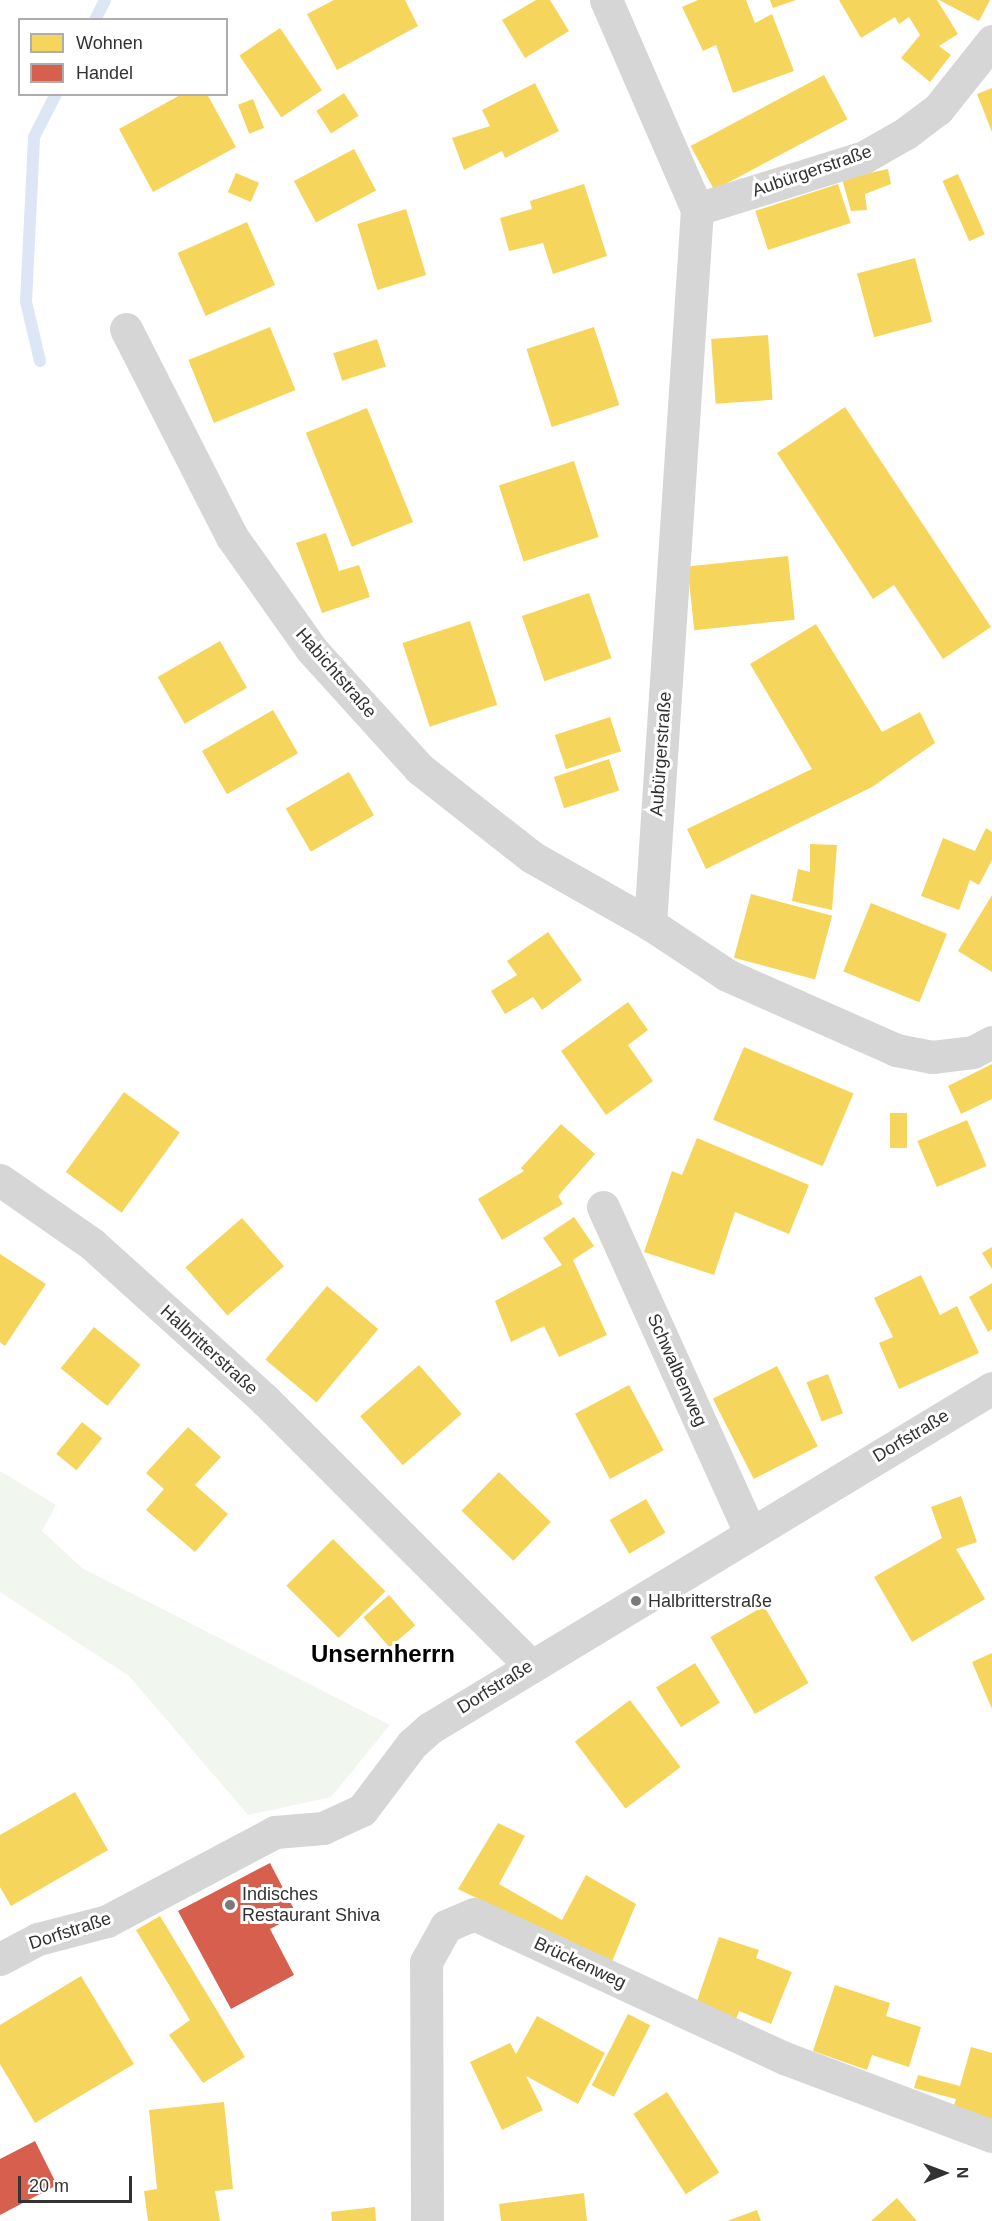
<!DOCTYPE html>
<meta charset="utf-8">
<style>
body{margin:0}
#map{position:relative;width:992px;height:2221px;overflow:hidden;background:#fff;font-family:Helvetica,sans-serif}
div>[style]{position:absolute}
.green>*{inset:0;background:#f1f6ee}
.homes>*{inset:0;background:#f6d55c;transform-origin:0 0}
.shops>*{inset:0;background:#d6604d}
.stream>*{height:12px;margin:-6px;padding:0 6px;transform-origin:6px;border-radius:6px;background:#dce6f4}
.street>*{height:33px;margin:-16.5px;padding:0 16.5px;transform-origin:16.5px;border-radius:16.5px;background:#d6d6d6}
.dots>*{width:16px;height:16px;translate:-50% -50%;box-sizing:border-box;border:3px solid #fff;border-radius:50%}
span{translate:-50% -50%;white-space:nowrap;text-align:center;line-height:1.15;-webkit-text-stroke:6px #fff;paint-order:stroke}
.street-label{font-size:18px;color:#323232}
.poi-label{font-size:18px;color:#323232}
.left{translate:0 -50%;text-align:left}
.district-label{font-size:24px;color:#000;font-weight:700}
.legend{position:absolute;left:18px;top:18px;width:210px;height:78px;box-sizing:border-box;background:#fff;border:2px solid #adadad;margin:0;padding:8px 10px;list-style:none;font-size:18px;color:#323232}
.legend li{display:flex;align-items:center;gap:12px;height:30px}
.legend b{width:30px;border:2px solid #adadad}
.north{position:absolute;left:914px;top:2143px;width:60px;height:60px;-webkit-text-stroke:4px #fff;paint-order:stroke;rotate:89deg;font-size:16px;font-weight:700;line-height:24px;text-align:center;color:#323232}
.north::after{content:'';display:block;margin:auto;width:21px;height:27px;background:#323232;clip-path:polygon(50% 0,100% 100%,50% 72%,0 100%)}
.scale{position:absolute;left:18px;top:2176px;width:114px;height:27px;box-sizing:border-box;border:3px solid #323232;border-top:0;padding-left:8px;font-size:18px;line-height:21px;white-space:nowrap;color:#323232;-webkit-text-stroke:4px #fff;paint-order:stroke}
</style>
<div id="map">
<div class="green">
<div style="clip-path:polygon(0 1471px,56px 1505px,42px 1531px,82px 1568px,390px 1725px,331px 1797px,248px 1815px,129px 1676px,0 1592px)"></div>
</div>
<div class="homes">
<div style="clip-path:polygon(334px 0,405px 0,418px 26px,337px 70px,307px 14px)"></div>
<div style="clip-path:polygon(536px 0,550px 0,569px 31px,525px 58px,502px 20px)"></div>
<div style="clip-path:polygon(698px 0,746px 0,755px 23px,772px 14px,794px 71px,733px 93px,716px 45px,703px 51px,682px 7px)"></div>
<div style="clip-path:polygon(770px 0,796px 0,773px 8px)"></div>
<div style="clip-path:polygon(839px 0,937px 0,958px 34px,939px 46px,951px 55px,930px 82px,901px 58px,920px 35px,909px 17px,899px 24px,895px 17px,861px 38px)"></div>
<div style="clip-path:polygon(939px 0,990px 0,979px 21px)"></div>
<div style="left:280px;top:28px;width:75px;height:49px;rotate:56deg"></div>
<div style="left:824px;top:75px;width:50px;height:151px;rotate:62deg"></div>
<div style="clip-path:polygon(535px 83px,559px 131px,505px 158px,502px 151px,464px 170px,452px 138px,490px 126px,482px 110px)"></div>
<div style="clip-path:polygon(992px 88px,992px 132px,977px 94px)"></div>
<div style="left:344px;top:93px;width:27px;height:33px;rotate:57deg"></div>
<div style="clip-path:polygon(182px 94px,207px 94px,236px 147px,153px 192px,119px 129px)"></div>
<div style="left:253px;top:99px;width:31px;height:16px;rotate:69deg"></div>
<div style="left:354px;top:149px;width:47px;height:68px;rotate:62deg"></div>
<div style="clip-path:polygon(888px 169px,891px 184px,865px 194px,867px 210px,851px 211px,842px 179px)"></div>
<div style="left:236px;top:173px;width:25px;height:21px;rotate:23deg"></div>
<div style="left:958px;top:174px;width:66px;height:17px;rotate:66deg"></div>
<div style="clip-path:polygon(584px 184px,607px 256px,553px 274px,543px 243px,509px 251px,500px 218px,532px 209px,530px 201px)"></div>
<div style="left:838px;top:184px;width:41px;height:87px;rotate:72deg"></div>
<div style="left:406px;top:209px;width:69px;height:51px;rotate:73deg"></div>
<div style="left:247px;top:222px;width:69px;height:76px;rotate:66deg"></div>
<div style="left:915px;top:258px;width:66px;height:60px;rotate:75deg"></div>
<div style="left:270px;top:327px;width:68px;height:88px;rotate:68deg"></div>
<div style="left:594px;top:327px;width:82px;height:71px;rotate:72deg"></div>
<div style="left:768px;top:335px;width:65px;height:57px;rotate:86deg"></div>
<div style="left:377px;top:339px;width:29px;height:46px;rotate:72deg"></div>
<div style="clip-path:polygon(845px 407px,991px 627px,943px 659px,894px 585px,873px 599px,777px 453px)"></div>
<div style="left:367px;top:408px;width:123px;height:66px;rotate:68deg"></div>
<div style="left:574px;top:461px;width:80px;height:79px;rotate:72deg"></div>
<div style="clip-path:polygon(326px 533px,339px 571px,359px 565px,370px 597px,322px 613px,296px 543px)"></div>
<div style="left:788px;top:556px;width:64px;height:101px;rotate:84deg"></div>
<div style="left:589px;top:593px;width:69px;height:71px;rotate:71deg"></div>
<div style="left:470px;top:621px;width:88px;height:71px;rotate:72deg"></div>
<div style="clip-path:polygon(816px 624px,882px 732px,920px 712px,935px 743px,872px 787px,706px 869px,687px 829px,812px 769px,750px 664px)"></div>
<div style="left:220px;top:641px;width:54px;height:72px;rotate:60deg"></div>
<div style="left:273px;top:710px;width:50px;height:82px;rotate:60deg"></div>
<div style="left:610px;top:717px;width:36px;height:58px;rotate:72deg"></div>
<div style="left:609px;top:759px;width:33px;height:58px;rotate:72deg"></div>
<div style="left:349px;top:772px;width:50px;height:73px;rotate:60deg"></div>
<div style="clip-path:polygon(986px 828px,992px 832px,992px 860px,979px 885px,970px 880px,959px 910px,921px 896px,943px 838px,975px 851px)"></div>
<div style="clip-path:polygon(810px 844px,837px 845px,832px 910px,792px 901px,798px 869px,810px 872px)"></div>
<div style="left:751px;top:894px;width:84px;height:66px;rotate:15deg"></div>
<div style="clip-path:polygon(992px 895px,992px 972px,958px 951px)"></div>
<div style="left:871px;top:903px;width:82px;height:74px;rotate:22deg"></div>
<div style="clip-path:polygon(548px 932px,582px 980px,542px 1010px,533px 997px,505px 1014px,491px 991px,517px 975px,507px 961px)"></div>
<div style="clip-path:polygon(628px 1002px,648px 1030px,628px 1045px,653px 1081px,606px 1115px,561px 1051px)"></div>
<div style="left:744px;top:1047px;width:119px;height:79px;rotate:23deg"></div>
<div style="clip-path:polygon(992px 1064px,992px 1099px,961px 1114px,948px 1086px)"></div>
<div style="left:124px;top:1092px;width:69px;height:99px;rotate:36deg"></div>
<div style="left:890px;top:1113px;width:17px;height:35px"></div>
<div style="left:967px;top:1120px;width:50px;height:54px;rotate:67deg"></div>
<div style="clip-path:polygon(561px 1124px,595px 1154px,558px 1196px,563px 1204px,502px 1240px,478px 1199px,524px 1171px,521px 1168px)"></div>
<div style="clip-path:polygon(697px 1138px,809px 1185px,789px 1234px,735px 1212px,714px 1275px,644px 1252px,672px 1171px,682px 1175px)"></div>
<div style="clip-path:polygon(574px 1217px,594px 1246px,573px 1260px,607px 1335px,559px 1357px,544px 1326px,511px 1342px,495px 1301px,562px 1265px,543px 1238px)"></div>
<div style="left:242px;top:1218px;width:64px;height:75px;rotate:49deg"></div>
<div style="clip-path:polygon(992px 1247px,992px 1269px,982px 1253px)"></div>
<div style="clip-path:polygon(0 1254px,46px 1284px,5px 1346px,0 1342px)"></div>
<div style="clip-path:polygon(921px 1275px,940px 1315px,957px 1306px,979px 1353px,899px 1389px,879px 1343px,893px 1337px,874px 1298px)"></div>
<div style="clip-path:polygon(992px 1283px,992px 1329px,988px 1332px,969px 1297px)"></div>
<div style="left:327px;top:1286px;width:67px;height:96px;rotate:40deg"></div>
<div style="left:94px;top:1327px;width:60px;height:53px;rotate:39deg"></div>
<div style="left:419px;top:1365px;width:65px;height:78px;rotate:49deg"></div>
<div style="left:777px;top:1366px;width:90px;height:72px;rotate:63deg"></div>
<div style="left:828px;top:1374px;width:42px;height:23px;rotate:69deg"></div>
<div style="left:629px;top:1385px;width:74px;height:61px;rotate:62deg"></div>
<div style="left:82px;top:1422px;width:26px;height:41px;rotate:39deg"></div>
<div style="clip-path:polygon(188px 1427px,221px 1457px,195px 1485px,228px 1514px,195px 1552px,146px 1510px,164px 1489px,146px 1473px)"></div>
<div style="left:499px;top:1472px;width:72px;height:54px;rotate:44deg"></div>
<div style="clip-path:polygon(961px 1496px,977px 1542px,956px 1549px,985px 1599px,912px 1642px,874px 1577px,942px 1538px,931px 1507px)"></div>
<div style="left:646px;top:1499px;width:39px;height:42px;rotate:60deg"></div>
<div style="left:333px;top:1539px;width:74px;height:66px;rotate:45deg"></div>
<div style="left:389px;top:1595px;width:40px;height:34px;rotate:49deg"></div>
<div style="left:764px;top:1606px;width:89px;height:62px;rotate:60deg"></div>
<div style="clip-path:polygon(992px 1653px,992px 1709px,972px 1662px)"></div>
<div style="left:695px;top:1663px;width:47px;height:46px;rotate:58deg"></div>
<div style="left:630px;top:1700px;width:84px;height:69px;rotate:53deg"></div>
<div style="clip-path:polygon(75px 1792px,108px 1850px,11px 1906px,0 1887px,0 1835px)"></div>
<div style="clip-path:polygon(498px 1823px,525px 1836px,499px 1884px,562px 1920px,586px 1875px,636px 1904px,611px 1964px,458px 1889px)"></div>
<div style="clip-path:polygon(160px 1916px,245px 2057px,203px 2083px,169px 2035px,190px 2020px,136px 1930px)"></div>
<div style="clip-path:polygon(719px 1937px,759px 1950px,756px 1958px,792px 1972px,771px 2024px,739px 2011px,735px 2022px,696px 2004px)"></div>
<div style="clip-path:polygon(81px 1976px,134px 2064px,35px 2123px,0 2064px,0 2025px)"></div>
<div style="clip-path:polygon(835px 1985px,890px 2003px,886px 2016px,921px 2027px,909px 2067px,872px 2055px,867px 2070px,813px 2051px)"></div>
<div style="left:628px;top:2014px;width:25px;height:80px;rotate:27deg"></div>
<div style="clip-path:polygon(537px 2016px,605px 2053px,578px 2104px,526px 2076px,543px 2110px,502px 2130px,470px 2062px,510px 2043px,516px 2054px)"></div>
<div style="clip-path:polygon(971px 2047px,992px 2053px,992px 2119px,953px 2108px,956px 2099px,914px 2088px,918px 2075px,960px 2086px)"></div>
<div style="left:667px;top:2092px;width:96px;height:40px;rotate:57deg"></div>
<div style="clip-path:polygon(224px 2102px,233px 2189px,215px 2191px,220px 2221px,148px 2221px,144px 2191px,157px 2189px,149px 2110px)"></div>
<div style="clip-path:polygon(584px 2193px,587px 2221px,501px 2221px,499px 2204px)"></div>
<div style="clip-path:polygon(897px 2198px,917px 2221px,871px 2221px)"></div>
<div style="clip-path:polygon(375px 2207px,376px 2221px,332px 2221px,331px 2212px)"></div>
<div style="clip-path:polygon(757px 2210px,761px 2221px,727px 2221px)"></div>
</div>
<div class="shops">
<div style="clip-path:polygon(270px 1863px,297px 1915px,270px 1929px,294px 1975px,231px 2009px,178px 1911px)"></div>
<div style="clip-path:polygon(35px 2141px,57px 2185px,0 2215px,0 2159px)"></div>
</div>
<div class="stream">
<div style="left:95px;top:20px;width:22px;rotate:-63deg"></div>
<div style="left:40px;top:361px;width:61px;rotate:-103.3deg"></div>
<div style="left:26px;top:302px;width:165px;rotate:-87.2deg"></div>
<div style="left:34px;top:137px;width:48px;rotate:-62.9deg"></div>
</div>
<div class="street">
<div style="left:606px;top:0;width:228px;rotate:66.5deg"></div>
<div style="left:697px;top:209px;width:717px;rotate:93.76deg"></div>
<div style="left:650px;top:924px;width:92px;rotate:33.5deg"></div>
<div style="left:727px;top:975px;width:185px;rotate:23.9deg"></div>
<div style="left:896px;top:1050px;width:37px;rotate:11deg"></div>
<div style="left:932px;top:1057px;width:41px;rotate:-7deg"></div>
<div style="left:973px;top:1052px;width:21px;rotate:-28deg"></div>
<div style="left:697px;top:209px;width:175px;rotate:-17.3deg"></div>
<div style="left:864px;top:157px;width:48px;rotate:-29.7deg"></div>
<div style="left:906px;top:133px;width:40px;rotate:-37deg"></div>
<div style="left:938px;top:109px;width:87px;rotate:-51.5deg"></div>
<div style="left:126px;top:329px;width:233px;rotate:63deg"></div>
<div style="left:232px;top:537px;width:138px;rotate:54.7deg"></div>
<div style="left:312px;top:650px;width:161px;rotate:47.8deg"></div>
<div style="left:420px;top:769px;width:142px;rotate:38.2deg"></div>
<div style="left:532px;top:857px;width:136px;rotate:29.6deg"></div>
<div style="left:0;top:1180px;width:112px;rotate:34.8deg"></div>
<div style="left:92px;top:1244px;width:233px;rotate:42deg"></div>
<div style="left:265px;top:1400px;width:375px;rotate:45deg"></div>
<div style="left:603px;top:1207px;width:357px;rotate:65.7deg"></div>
<div style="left:0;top:1959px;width:43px;rotate:-27.8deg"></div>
<div style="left:38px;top:1939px;width:71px;rotate:-14.6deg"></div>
<div style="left:107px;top:1921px;width:190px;rotate:-27.9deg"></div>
<div style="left:275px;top:1832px;width:48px;rotate:-4.8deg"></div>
<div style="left:323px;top:1828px;width:43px;rotate:-24.8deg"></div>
<div style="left:362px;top:1810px;width:83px;rotate:-52.9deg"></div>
<div style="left:412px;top:1744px;width:24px;rotate:-42deg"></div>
<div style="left:430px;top:1728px;width:657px;rotate:-31.17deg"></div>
<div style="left:427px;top:2221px;width:259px;rotate:-90.2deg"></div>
<div style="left:426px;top:1962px;width:41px;rotate:-60.9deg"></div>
<div style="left:446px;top:1926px;width:30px;rotate:-23deg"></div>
<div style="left:474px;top:1914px;width:345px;rotate:24.9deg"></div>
<div style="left:787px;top:2059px;width:219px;rotate:20.6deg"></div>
</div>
<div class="dots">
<div style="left:636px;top:1601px;background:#7a7a7a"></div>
<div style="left:230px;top:1905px;background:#7a7a7a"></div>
</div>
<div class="street-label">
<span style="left:812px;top:171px;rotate:-19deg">Aubürgerstraße</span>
<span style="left:336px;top:673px;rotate:49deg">Habichtstraße</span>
<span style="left:661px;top:754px;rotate:-86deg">Aubürgerstraße</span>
<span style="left:209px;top:1350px;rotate:42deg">Halbritterstraße</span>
<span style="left:677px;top:1370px;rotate:66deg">Schwalbenweg</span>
<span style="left:911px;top:1436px;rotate:-31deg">Dorfstraße</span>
<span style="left:495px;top:1687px;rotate:-32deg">Dorfstraße</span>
<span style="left:70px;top:1931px;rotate:-18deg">Dorfstraße</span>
<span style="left:580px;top:1963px;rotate:25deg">Brückenweg</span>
</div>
<div class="poi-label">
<span class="left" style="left:648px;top:1601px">Halbritterstraße</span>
<span class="left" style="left:242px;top:1905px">Indisches<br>Restaurant Shiva</span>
</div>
<div class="district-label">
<span style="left:383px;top:1654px">Unsernherrn</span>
</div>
<ul class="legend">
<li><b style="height:16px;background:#f6d55c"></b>Wohnen</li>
<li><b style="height:16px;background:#d6604d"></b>Handel</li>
</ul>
<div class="north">N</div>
<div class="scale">20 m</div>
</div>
